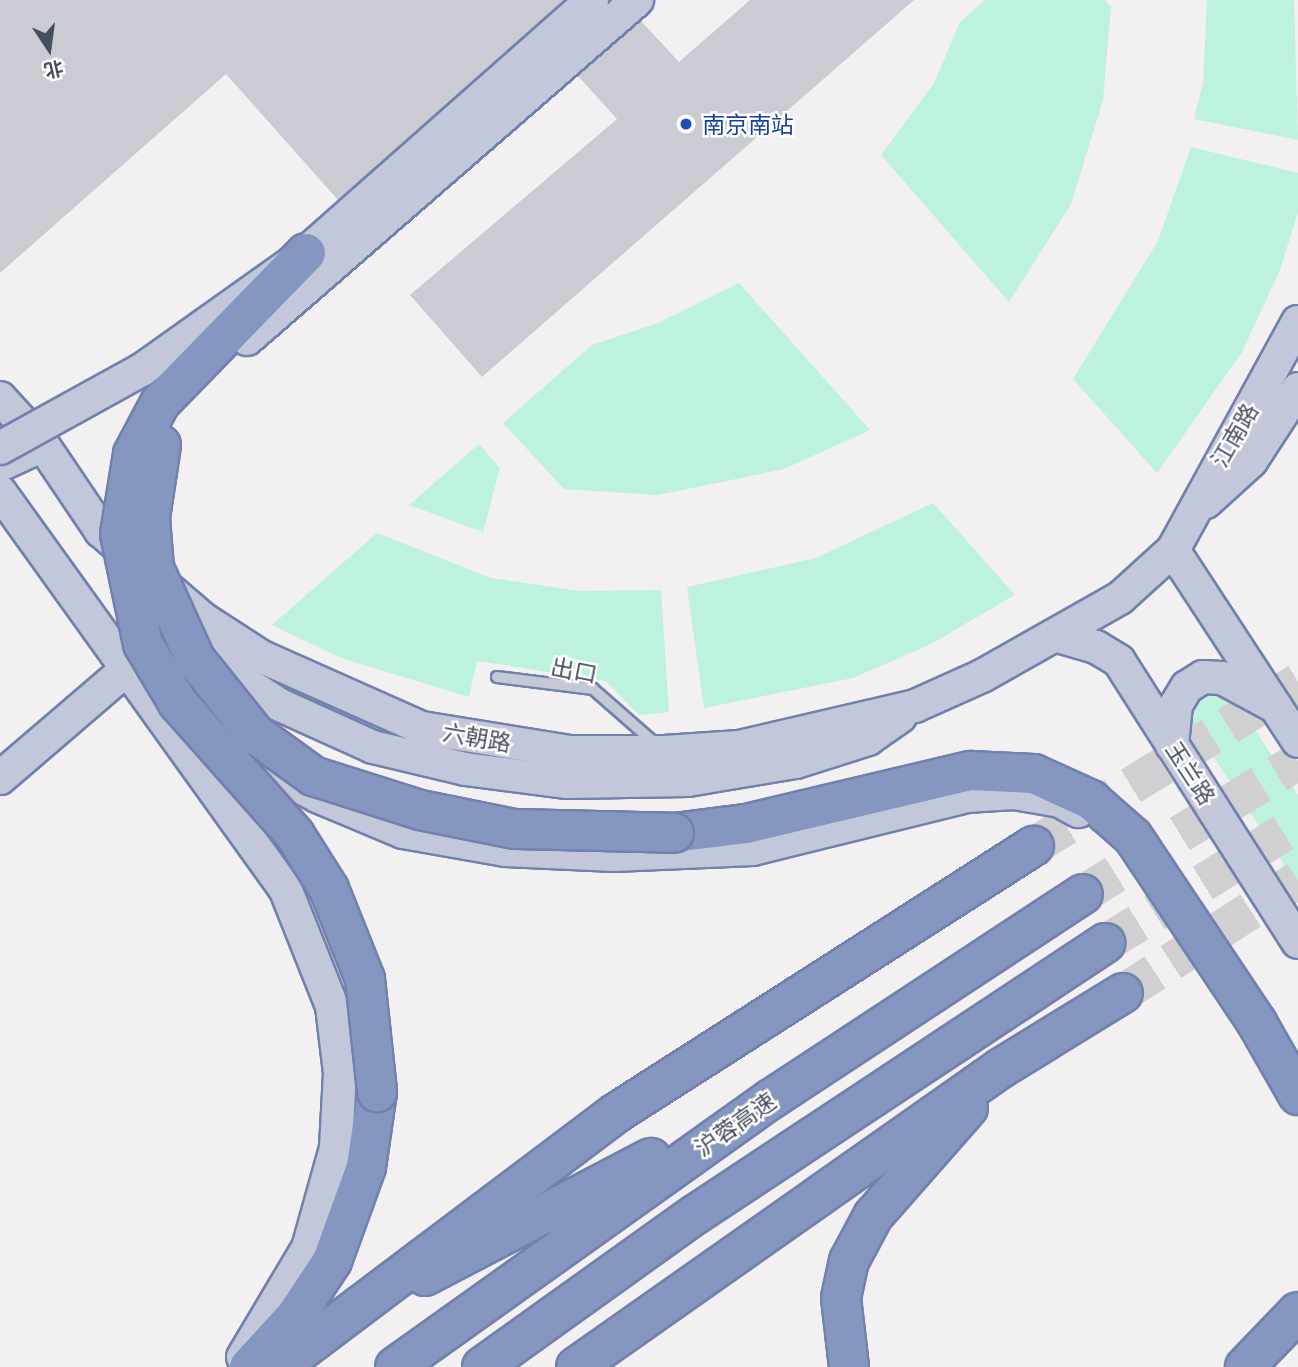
<!DOCTYPE html>
<meta charset="utf-8">
<style>
body{margin:0}
#map{position:relative;width:1298px;height:1367px;overflow:hidden;background:#f2f0f0;font-family:"Exo 2","Noto Sans SC",sans-serif}
div>[style]{position:absolute}
.green>*{inset:0;background:#bdf2dc}
.building>*{inset:0;background:#cacbd3}
.highway-tunnel>*{height:38px;margin-top:-19px;transform-origin:0;background:repeating-linear-gradient(90deg,#d0d0d3 0 38px,transparent 0 57px)}
.roads{filter:drop-shadow(2px 0 #7180ad) drop-shadow(-2px 0 #7180ad) drop-shadow(0 2px #7180ad) drop-shadow(0 -2px #7180ad)}
.lane>*{height:10px;margin:-5px;padding:0 5px;transform-origin:5px;border-radius:5px;background:#c3c9d5}
.secondary>*{height:32px;margin:-16px;padding:0 16px;transform-origin:16px;border-radius:16px;background:#c2c8da}
.highway>*{height:38px;margin:-19px;padding:0 19px;transform-origin:19px;border-radius:19px;background:#8596c1}
.bridges{filter:drop-shadow(2px 0 #7180ad) drop-shadow(-2px 0 #7180ad) drop-shadow(0 2px #7180ad) drop-shadow(0 -2px #7180ad)}
.secondary-bridge>*{height:32px;margin:-16px;padding:0 16px;transform-origin:16px;border-radius:16px;background:#c2c8da}
.highway-bridge>*{height:38px;margin:-19px;padding:0 19px;transform-origin:19px;border-radius:19px;background:#8596c1}
.dots>*{width:19px;height:19px;translate:-50% -50%;box-sizing:border-box;border:4px solid #fff;border-radius:50%}
span{translate:-50% -50%;white-space:nowrap;text-align:center;line-height:1.15;-webkit-text-stroke:5px #fff;paint-order:stroke}
.transit-label{font-size:23px;color:#164399}
.left{translate:0 -50%;text-align:left}
.street-label{font-size:23px;color:#474e5f}
.north{position:absolute;left:14px;top:14px;width:70px;height:70px;-webkit-text-stroke:5px #fff;paint-order:stroke;rotate:167deg;font-size:19px;font-weight:700;line-height:28px;text-align:center;color:#474e5f}
.north::after{content:'';display:block;margin:auto;width:24px;height:32px;background:#474e5f;clip-path:polygon(50% 0,100% 100%,50% 72%,0 100%)}
</style>
<div id="map">
<div class="green">
<div style="clip-path:polygon(985px 0,1105px 0,1111px 6px,1103px 100px,1071px 204px,1009px 302px,881px 155px,934px 83px,960px 22px)"></div>
<div style="clip-path:polygon(1207px 0,1294px 0,1298px 140px,1194px 119px,1203px 83px)"></div>
<div style="clip-path:polygon(1191px 147px,1298px 173px,1298px 212px,1280px 270px,1242px 352px,1157px 473px,1073px 379px,1158px 241px)"></div>
<div style="clip-path:polygon(739px 283px,870px 430px,784px 469px,658px 495px,564px 489px,503px 423px,592px 345px,658px 323px)"></div>
<div style="clip-path:polygon(479px 444px,500px 468px,483px 532px,409px 505px)"></div>
<div style="clip-path:polygon(933px 503px,1015px 595px,929px 645px,853px 678px,704px 708px,687px 587px,816px 558px)"></div>
<div style="clip-path:polygon(377px 533px,491px 578px,579px 591px,661px 590px,669px 712px,639px 715px,606px 681px,477px 661px,469px 697px,341px 658px,272px 625px)"></div>
<div style="clip-path:polygon(1213px 690px,1235px 700px,1298px 795px,1298px 886px,1191px 722px,1193px 701px)"></div>
</div>
<div class="building">
<div style="clip-path:polygon(0 0,564px 0,338px 200px,226px 74px,0 273px)"></div>
<div style="clip-path:polygon(750px 0,914px 0,482px 377px,410px 295px,617px 119px,578px 76px,641px 21px,679px 62px)"></div>
</div>
<div class="highway-tunnel">
<div style="left:1034px;top:846px;width:311px;rotate:-31.8deg"></div>
<div style="left:1083px;top:894px;width:253px;rotate:-31.7deg"></div>
<div style="left:1106px;top:943px;width:226px;rotate:-31.8deg"></div>
<div style="left:1123px;top:993px;width:208px;rotate:-32.9deg"></div>
</div>
<div class="roads">
<div class="lane">
<div style="left:497px;top:677px;width:97px;rotate:7.1deg"></div>
<div style="left:593px;top:689px;width:85px;rotate:41.2deg"></div>
</div>
<div class="secondary">
<div style="left:0;top:398px;width:64px;rotate:47.5deg"></div>
<div style="left:43px;top:445px;width:104px;rotate:56deg"></div>
<div style="left:101px;top:531px;width:135px;rotate:40.8deg"></div>
<div style="left:203px;top:619px;width:68px;rotate:33deg"></div>
<div style="left:260px;top:656px;width:177px;rotate:24deg"></div>
<div style="left:422px;top:728px;width:150px;rotate:9.2deg"></div>
<div style="left:570px;top:752px;width:94px"></div>
<div style="left:664px;top:752px;width:75px;rotate:-3.8deg"></div>
<div style="left:739px;top:747px;width:181px;rotate:-13.1deg"></div>
<div style="left:915px;top:706px;width:73px;rotate:-24.1deg"></div>
<div style="left:982px;top:676px;width:159px;rotate:-29.5deg"></div>
<div style="left:1120px;top:598px;width:72px;rotate:-42.2deg"></div>
<div style="left:1173px;top:550px;width:260px;rotate:-61.3deg"></div>
<div style="left:0;top:465px;width:47px;rotate:-24.9deg"></div>
<div style="left:0;top:492px;width:488px;rotate:54.3deg"></div>
<div style="left:285px;top:888px;width:127px;rotate:68.3deg"></div>
<div style="left:332px;top:1006px;width:67px;rotate:83.2deg"></div>
<div style="left:340px;top:1073px;width:75px;rotate:93.1deg"></div>
<div style="left:336px;top:1148px;width:104px;rotate:105.6deg"></div>
<div style="left:308px;top:1248px;width:127px;rotate:120.8deg"></div>
<div style="left:1206px;top:502px;width:61px;rotate:-42.3deg"></div>
<div style="left:1251px;top:461px;width:86px;rotate:-56.9deg"></div>
<div style="left:1173px;top:550px;width:228px;rotate:56.8deg"></div>
<div style="left:1058px;top:636px;width:40px;rotate:16deg"></div>
<div style="left:1096px;top:647px;width:27px;rotate:31deg"></div>
<div style="left:1119px;top:661px;width:333px;rotate:57.5deg"></div>
<div style="left:200px;top:644px;width:28px;rotate:49deg"></div>
<div style="left:218px;top:665px;width:74px;rotate:32.8deg"></div>
<div style="left:280px;top:705px;width:102px;rotate:24.3deg"></div>
<div style="left:373px;top:747px;width:95px;rotate:13.4deg"></div>
<div style="left:465px;top:769px;width:103px;rotate:7.3deg"></div>
<div style="left:567px;top:782px;width:121px;rotate:-0.9deg"></div>
<div style="left:688px;top:780px;width:109px;rotate:-9.5deg"></div>
<div style="left:796px;top:762px;width:76px;rotate:-17.7deg"></div>
<div style="left:868px;top:739px;width:39px;rotate:-35deg"></div>
<div style="left:224px;top:723px;width:55px;rotate:49.4deg"></div>
<div style="left:260px;top:765px;width:65px;rotate:28.5deg"></div>
<div style="left:317px;top:796px;width:93px;rotate:22.7deg"></div>
<div style="left:403px;top:832px;width:104px;rotate:10deg"></div>
<div style="left:505px;top:850px;width:109px;rotate:2.6deg"></div>
<div style="left:614px;top:855px;width:139px;rotate:-2.5deg"></div>
<div style="left:753px;top:849px;width:220px;rotate:-13.9deg"></div>
<div style="left:967px;top:796px;width:47px;rotate:-3.7deg"></div>
<div style="left:1014px;top:793px;width:47px;rotate:9.9deg"></div>
<div style="left:1060px;top:801px;width:21px;rotate:29deg"></div>
<div style="left:1172px;top:745px;width:40px;rotate:-84.3deg"></div>
<div style="left:1176px;top:705px;width:21px;rotate:-59deg"></div>
<div style="left:1187px;top:687px;width:19px;rotate:-32deg"></div>
<div style="left:1203px;top:677px;width:19px;rotate:3deg"></div>
<div style="left:1222px;top:678px;width:61px;rotate:28.2deg"></div>
<div style="left:0;top:778px;width:166px;rotate:-40.6deg"></div>
</div>
<div class="highway">
<div style="left:674px;top:833px;width:73px;rotate:-7.1deg"></div>
<div style="left:746px;top:824px;width:231px;rotate:-13.3deg"></div>
<div style="left:971px;top:771px;width:63px;rotate:2.7deg"></div>
<div style="left:1034px;top:774px;width:63px;rotate:24.5deg"></div>
<div style="left:1091px;top:800px;width:56px;rotate:41.4deg"></div>
<div style="left:1133px;top:837px;width:224px;rotate:56.3deg"></div>
<div style="left:1257px;top:1023px;width:83px;rotate:60.3deg"></div>
<div style="left:425px;top:1276px;width:255px;rotate:-27.6deg"></div>
<div style="left:249px;top:1367px;width:68px;rotate:-47.4deg"></div>
<div style="left:295px;top:1317px;width:67px;rotate:-56.5deg"></div>
<div style="left:332px;top:1261px;width:100px;rotate:-70.1deg"></div>
<div style="left:366px;top:1167px;width:76px;rotate:-81.7deg"></div>
<div style="left:279px;top:1367px;width:422px;rotate:-37deg"></div>
<div style="left:616px;top:1113px;width:496px;rotate:-32.6deg"></div>
<div style="left:395px;top:1367px;width:462px;rotate:-35.5deg"></div>
<div style="left:771px;top:1099px;width:373px;rotate:-33.3deg"></div>
<div style="left:482px;top:1367px;width:263px;rotate:-35.6deg"></div>
<div style="left:696px;top:1214px;width:491px;rotate:-33.5deg"></div>
<div style="left:576px;top:1367px;width:520px;rotate:-35.13deg"></div>
<div style="left:1001px;top:1068px;width:143px;rotate:-31.6deg"></div>
<div style="left:849px;top:1367px;width:69px;rotate:-96.6deg"></div>
<div style="left:841px;top:1298px;width:38px;rotate:-78deg"></div>
<div style="left:849px;top:1261px;width:51px;rotate:-61.9deg"></div>
<div style="left:873px;top:1216px;width:144px;rotate:-48.7deg"></div>
<div style="left:1245px;top:1367px;width:76px;rotate:-46.1deg"></div>
</div>
</div>
<div class="bridges">
<div class="secondary-bridge">
<div style="left:247px;top:339px;width:517px;rotate:-41deg"></div>
<div style="left:0;top:448px;width:163px;rotate:-28.9deg"></div>
<div style="left:143px;top:369px;width:200px;rotate:-35.4deg"></div>
<div style="left:306px;top:253px;width:382px;rotate:-41.5deg"></div>
</div>
<div class="highway-bridge">
<div style="left:306px;top:253px;width:209px;rotate:134.2deg"></div>
<div style="left:160px;top:403px;width:58px;rotate:117.9deg"></div>
<div style="left:133px;top:454px;width:81px;rotate:99.2deg"></div>
<div style="left:120px;top:534px;width:112px;rotate:78.2deg"></div>
<div style="left:143px;top:644px;width:69px;rotate:59.3deg"></div>
<div style="left:178px;top:703px;width:176px;rotate:48.4deg"></div>
<div style="left:295px;top:835px;width:64px;rotate:57.8deg"></div>
<div style="left:329px;top:889px;width:97px;rotate:68.2deg"></div>
<div style="left:365px;top:979px;width:114px;rotate:83.9deg"></div>
<div style="left:161px;top:445px;width:74px;rotate:98.6deg"></div>
<div style="left:150px;top:518px;width:50px;rotate:85.4deg"></div>
<div style="left:154px;top:568px;width:100px;rotate:65.7deg"></div>
<div style="left:195px;top:659px;width:96px;rotate:51.3deg"></div>
<div style="left:255px;top:734px;width:72px;rotate:35.9deg"></div>
<div style="left:313px;top:776px;width:112px;rotate:17.6deg"></div>
<div style="left:420px;top:810px;width:97px;rotate:11.3deg"></div>
<div style="left:515px;top:829px;width:159px;rotate:1.4deg"></div>
</div>
</div>
<div class="dots">
<div style="left:686px;top:124px;background:#1a4fb4"></div>
</div>
<div class="transit-label">
<span class="left" style="left:702px;top:124px">南京南站</span>
</div>
<div class="street-label">
<span style="left:1234px;top:435px;rotate:-60deg">江南路</span>
<span style="left:574px;top:670px;rotate:11deg">出口</span>
<span style="left:477px;top:737px;rotate:10deg">六朝路</span>
<span style="left:1191px;top:773px;rotate:57deg">玉兰路</span>
<span style="left:735px;top:1124px;rotate:-35deg">沪蓉高速</span>
</div>
<div class="north">北</div>
</div>
